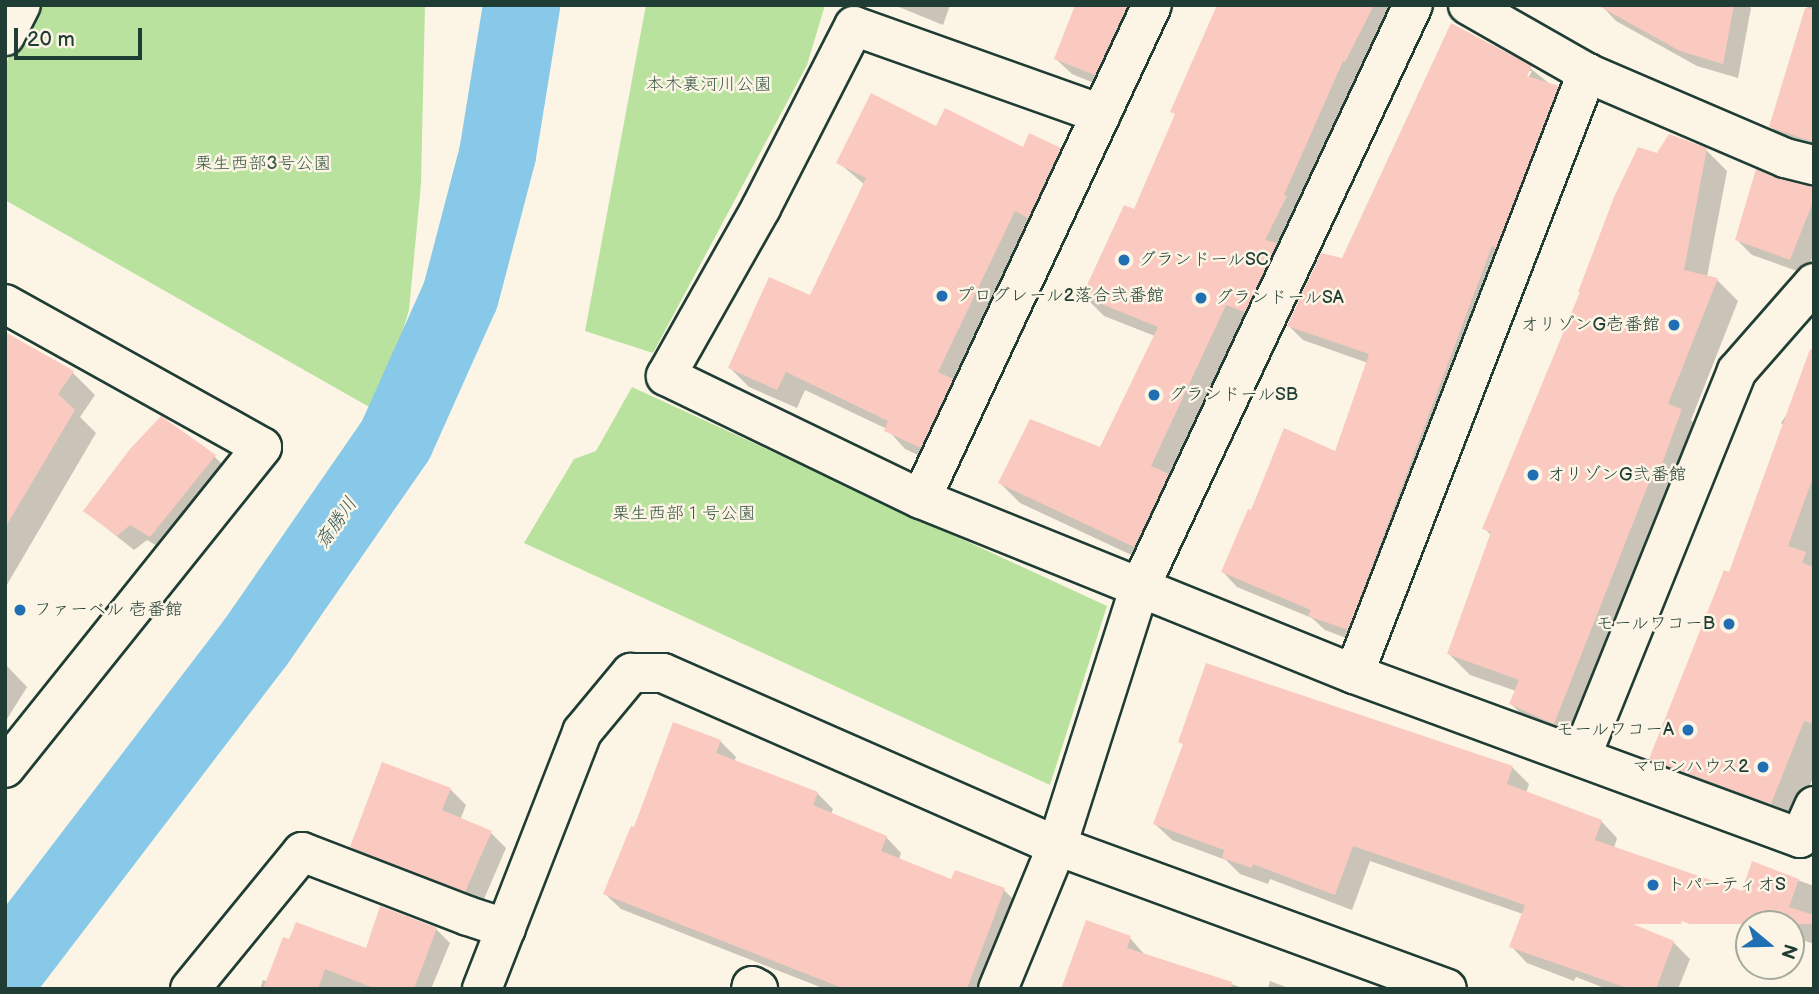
<!DOCTYPE html>
<meta charset="utf-8">
<style>
body{margin:0}
#map{position:relative;width:1819px;height:994px;overflow:hidden;background:#fcf5e5;font-family:"Balsamiq Sans","Klee One",sans-serif}
div>[style]{position:absolute}
.green>*{inset:0;background:#b9e29f}
.shadow>*{inset:0;background:#0003}
.river>*{height:77px;margin:-38.5px;padding:0 38.5px;transform-origin:38.5px;border-radius:38.5px;background:#88c9e9}
.building>*{inset:0;background:#facac1}
.roads{filter:drop-shadow(2px 0 #1f3d34) drop-shadow(-2px 0 #1f3d34) drop-shadow(0 2px #1f3d34) drop-shadow(0 -2px #1f3d34)}
.minor>*{height:38px;margin:-19px;padding:0 19px;transform-origin:19px;border-radius:19px;background:#fcf5e5}
.dots>*{width:19px;height:19px;translate:-50% -50%;box-sizing:border-box;border:4px solid #fcf5e5;border-radius:50%}
span{translate:-50% -50%;white-space:nowrap;text-align:center;line-height:1.15;-webkit-text-stroke:5px #fcf5e5;paint-order:stroke}
.park-label{font-size:18px;color:#3e5e49}
.poi-label{font-size:18px;color:#1f3d34}
.left{translate:0 -50%;text-align:left}
.right{translate:-100% -50%;text-align:right}
.water-label{font-size:19px;color:#345958;font-style:italic}
.frame{position:absolute;inset:0;border:7px solid #1f3d34;pointer-events:none}
.north{position:absolute;left:1735px;top:910px;width:70px;height:70px;box-sizing:border-box;background:#fcf5e5;border:2px solid #a4ab9e;border-radius:50%;rotate:109deg;font-size:19px;font-weight:700;line-height:28px;text-align:center;color:#1f3d34}
.north::after{content:'';display:block;margin:auto;width:24px;height:32px;background:#1f6fb2;clip-path:polygon(50% 0,100% 100%,50% 72%,0 100%)}
.scale{position:absolute;left:14px;top:28px;width:128px;height:32px;box-sizing:border-box;border:4px solid #1f3d34;border-top:0;padding-left:9px;font-size:21px;line-height:24px;white-space:nowrap;color:#1f3d34;-webkit-text-stroke:5px #fcf5e5;paint-order:stroke}
</style>
<div id="map">
<div class="green">
<div style="clip-path:polygon(36px 5px,425px 5px,421px 184px,409px 310px,378px 412px,5px 200px,5px 65px)"></div>
<div style="clip-path:polygon(646px 5px,825px 5px,807px 65px,653px 353px,585px 331px)"></div>
<div style="clip-path:polygon(632px 387px,1107px 606px,1050px 785px,524px 543px,574px 459px,596px 451px)"></div>
</div>
<div class="shadow">
<div style="clip-path:polygon(894px 5px,950px 5px,943px 25px)"></div>
<div style="clip-path:polygon(1077px 5px,1151px 5px,1111px 90px,1072px 74px,1056px 59px)"></div>
<div style="clip-path:polygon(1219px 5px,1403px 5px,1155px 566px,1020px 503px,1000px 483px,1101px 449px,1155px 336px,1104px 316px,1084px 296px,1135px 212px,1176px 115px,1172px 111px)"></div>
<div style="clip-path:polygon(1601px 5px,1748px 5px,1751px 8px,1738px 78px,1697px 66px,1616px 21px)"></div>
<div style="clip-path:polygon(1808px 5px,1814px 5px,1814px 152px,1787px 142px,1771px 127px)"></div>
<div style="clip-path:polygon(evenodd,1452px 26px,1530px 68px,1572px 102px,1511px 261px,1507px 260px,1362px 644px,1325px 630px,1312px 618px,1237px 587px,1223px 572px,1249px 511px,1252px 512px,1285px 430px,1336px 453px,1368px 363px,1303px 340px,1289px 326px,1322px 255px,1343px 260px,1452px 26px,1528px 71px,1532px 71px,1525px 84px,1522px 83px,1528px 71px)"></div>
<div style="clip-path:polygon(936px 129px,1024px 149px,1060px 150px,1079px 168px,940px 465px,905px 449px,887px 429px,805px 390px,797px 408px,749px 387px,730px 368px,811px 298px,865px 185px,838px 162px)"></div>
<div style="clip-path:polygon(1706px 150px,1727px 171px,1707px 277px,1717px 280px,1738px 301px,1691px 420px,1702px 431px,1575px 743px,1532px 724px,1511px 704px,1516px 691px,1470px 675px,1449px 654px,1492px 536px,1484px 528px,1657px 156px)"></div>
<div style="clip-path:polygon(1779px 181px,1814px 188px,1814px 253px,1806px 274px,1752px 255px,1737px 240px)"></div>
<div style="clip-path:polygon(5px 347px,73px 373px,95px 395px,80px 417px,96px 433px,5px 588px)"></div>
<div style="clip-path:polygon(1814px 373px,1814px 775px,1794px 825px,1674px 782px,1651px 759px,1730px 574px,1784px 425px,1781px 423px)"></div>
<div style="clip-path:polygon(214px 456px,230px 472px,166px 551px,147px 540px,134px 550px,85px 511px)"></div>
<div style="clip-path:polygon(5px 664px,27px 687px,5px 722px)"></div>
<div style="clip-path:polygon(1208px 666px,1513px 768px,1529px 784px,1526px 793px,1601px 821px,1617px 838px,1614px 848px,1626px 923px,1673px 942px,1690px 959px,1678px 989px,1607px 989px,1576px 977px,1574px 981px,1527px 963px,1511px 946px,1523px 914px,1370px 861px,1352px 910px,1270px 879px,1268px 884px,1240px 874px,1226px 860px,1172px 840px,1155px 824px,1184px 746px,1180px 741px)"></div>
<div style="clip-path:polygon(720px 741px,736px 757px,734px 762px,817px 793px,833px 809px,831px 814px,886px 837px,901px 853px,899px 860px,952px 881px,1004px 890px,1019px 905px,987px 989px,825px 989px,621px 909px,605px 894px,635px 829px)"></div>
<div style="clip-path:polygon(450px 789px,466px 805px,460px 820px,491px 833px,506px 848px,481px 906px,368px 862px,352px 847px)"></div>
<div style="clip-path:polygon(1753px 864px,1814px 886px,1814px 944px,1791px 936px,1791px 924px,1760px 924px)"></div>
<div style="clip-path:polygon(436px 929px,450px 943px,431px 989px,260px 989px,263px 980px,268px 982px)"></div>
<div style="clip-path:polygon(1130px 938px,1145px 955px,1246px 989px,1064px 989px)"></div>
<div style="clip-path:polygon(1270px 981px,1291px 989px,1268px 989px)"></div>
</div>
<div class="river">
<div style="left:5px;top:969px;width:412px;rotate:-52.6deg"></div>
<div style="left:255px;top:642px;width:246px;rotate:-55.3deg"></div>
<div style="left:395px;top:440px;width:159px;rotate:-65.9deg"></div>
<div style="left:460px;top:295px;width:146px;rotate:-75.3deg"></div>
<div style="left:497px;top:154px;width:151px;rotate:-80.8deg"></div>
</div>
<div class="building">
<div style="clip-path:polygon(1075px 5px,1128px 5px,1095px 75px,1054px 59px)"></div>
<div style="clip-path:polygon(1217px 5px,1374px 5px,1345px 62px,1343px 61px,1284px 195px,1287px 196px,1265px 240px,1277px 243px,1245px 312px,1226px 305px,1151px 466px,1169px 474px,1134px 547px,998px 483px,1030px 419px,1100px 447px,1158px 327px,1082px 296px,1124px 205px,1134px 209px,1175px 114px,1170px 112px)"></div>
<div style="clip-path:polygon(1597px 5px,1734px 5px,1723px 64px,1680px 51px)"></div>
<div style="clip-path:polygon(1805px 8px,1814px 9px,1814px 142px,1769px 127px)"></div>
<div style="clip-path:polygon(1451px 23px,1532px 66px,1527px 76px,1559px 86px,1496px 248px,1492px 246px,1348px 630px,1308px 616px,1311px 610px,1221px 572px,1248px 509px,1251px 510px,1284px 428px,1335px 451px,1369px 354px,1287px 326px,1321px 253px,1342px 258px)"></div>
<div style="clip-path:polygon(871px 93px,936px 126px,945px 108px,1023px 147px,1029px 133px,1061px 148px,1028px 218px,1015px 211px,938px 372px,953px 379px,921px 448px,884px 431px,888px 421px,786px 372px,777px 390px,728px 368px,769px 277px,810px 295px,866px 178px,836px 163px)"></div>
<div style="clip-path:polygon(1669px 134px,1707px 148px,1684px 270px,1718px 278px,1668px 404px,1682px 409px,1655px 483px,1650px 480px,1554px 724px,1509px 704px,1519px 680px,1447px 654px,1491px 532px,1482px 529px,1580px 292px,1578px 292px,1614px 197px,1638px 147px,1657px 153px)"></div>
<div style="clip-path:polygon(1756px 169px,1780px 179px,1814px 186px,1814px 199px,1790px 260px,1735px 240px)"></div>
<div style="clip-path:polygon(5px 332px,74px 371px,58px 394px,75px 410px,5px 528px)"></div>
<div style="clip-path:polygon(1810px 349px,1814px 350px,1814px 475px,1788px 546px,1806px 552px,1802px 563px,1814px 567px,1814px 724px,1804px 721px,1771px 804px,1649px 759px,1724px 570px,1729px 572px)"></div>
<div style="clip-path:polygon(161px 416px,216px 455px,150px 537px,130px 525px,117px 536px,83px 511px,130px 449px)"></div>
<div style="clip-path:polygon(1206px 663px,1513px 766px,1507px 784px,1602px 820px,1595px 840px,1742px 891px,1752px 861px,1799px 879px,1789px 907px,1814px 915px,1814px 924px,1689px 924px,1682px 921px,1681px 924px,1633px 924px,1674px 941px,1656px 989px,1630px 989px,1509px 947px,1525px 905px,1353px 846px,1335px 895px,1253px 864px,1252px 868px,1222px 858px,1224px 850px,1153px 824px,1183px 744px,1178px 742px)"></div>
<div style="clip-path:polygon(673px 722px,721px 740px,716px 753px,818px 792px,813px 805px,887px 836px,881px 851px,951px 879px,955px 870px,1005px 888px,967px 989px,845px 989px,603px 894px,631px 826px,634px 827px)"></div>
<div style="clip-path:polygon(382px 762px,451px 788px,442px 810px,492px 831px,465px 892px,350px 847px)"></div>
<div style="clip-path:polygon(380px 906px,437px 928px,414px 989px,376px 989px,325px 969px,318px 989px,263px 989px,283px 937px,289px 939px,296px 922px,366px 948px)"></div>
<div style="clip-path:polygon(1086px 920px,1131px 936px,1127px 948px,1232px 982px,1231px 989px,1061px 989px)"></div>
</div>
<div class="roads">
<div class="minor">
<div style="left:1468px;top:5px;width:137px;rotate:29.7deg"></div>
<div style="left:1587px;top:73px;width:215px;rotate:23.2deg"></div>
<div style="left:1785px;top:158px;width:30px;rotate:14deg"></div>
<div style="left:5px;top:36px;width:35px;rotate:-63deg"></div>
<div style="left:1101px;top:114px;width:262px;rotate:-160.4deg"></div>
<div style="left:854px;top:26px;width:204px;rotate:117.1deg"></div>
<div style="left:761px;top:208px;width:193px;rotate:119.5deg"></div>
<div style="left:666px;top:376px;width:283px;rotate:25.8deg"></div>
<div style="left:921px;top:499px;width:467px;rotate:22deg"></div>
<div style="left:1354px;top:674px;width:475px;rotate:20.2deg"></div>
<div style="left:1800px;top:838px;width:35px;rotate:-66deg"></div>
<div style="left:5px;top:304px;width:294px;rotate:29.1deg"></div>
<div style="left:262px;top:447px;width:411px;rotate:128.7deg"></div>
<div style="left:921px;top:499px;width:545px;rotate:-64.94deg"></div>
<div style="left:1354px;top:674px;width:645px;rotate:-68.81deg"></div>
<div style="left:1581px;top:757px;width:416px;rotate:-68deg"></div>
<div style="left:1737px;top:371px;width:117px;rotate:-48.8deg"></div>
<div style="left:190px;top:989px;width:177px;rotate:-50.7deg"></div>
<div style="left:302px;top:852px;width:178px;rotate:21.1deg"></div>
<div style="left:468px;top:916px;width:40px;rotate:18deg"></div>
<div style="left:482px;top:989px;width:276px;rotate:-68.7deg"></div>
<div style="left:582px;top:732px;width:77px;rotate:-50.3deg"></div>
<div style="left:631px;top:673px;width:32px"></div>
<div style="left:663px;top:673px;width:430px;rotate:23.7deg"></div>
<div style="left:1057px;top:846px;width:415px;rotate:20.1deg"></div>
<div style="left:751px;top:989px;width:3px;rotate:-72deg"></div>
<div style="left:752px;top:986px;width:7px;rotate:27deg"></div>
<div style="left:998px;top:989px;width:155px;rotate:-67.6deg"></div>
<div style="left:1057px;top:846px;width:270px;rotate:-72.3deg"></div>
<div style="left:1139px;top:589px;width:645px;rotate:-64.87deg"></div>
</div>
</div>
<div class="dots">
<div style="left:1124px;top:260px;background:#1f6fb2"></div>
<div style="left:942px;top:296px;background:#1f6fb2"></div>
<div style="left:1201px;top:298px;background:#1f6fb2"></div>
<div style="left:1674px;top:325px;background:#1f6fb2"></div>
<div style="left:1154px;top:395px;background:#1f6fb2"></div>
<div style="left:1533px;top:475px;background:#1f6fb2"></div>
<div style="left:20px;top:610px;background:#1f6fb2"></div>
<div style="left:1729px;top:624px;background:#1f6fb2"></div>
<div style="left:1688px;top:730px;background:#1f6fb2"></div>
<div style="left:1763px;top:767px;background:#1f6fb2"></div>
<div style="left:1653px;top:885px;background:#1f6fb2"></div>
</div>
<div class="park-label">
<span style="left:709px;top:85px">本木裏河川公園</span>
<span style="left:263px;top:164px">栗生西部3号公園</span>
<span style="left:684px;top:514px">栗生西部１号公園</span>
</div>
<div class="poi-label">
<span class="left" style="left:1138px;top:260px">グランドールSC</span>
<span class="left" style="left:956px;top:296px">プログレール2落合弐番館</span>
<span class="left" style="left:1215px;top:298px">グランドールSA</span>
<span class="right" style="left:1660px;top:325px">オリゾンG壱番館</span>
<span class="left" style="left:1168px;top:395px">グランドールSB</span>
<span class="left" style="left:1547px;top:475px">オリゾンG弐番館</span>
<span class="left" style="left:34px;top:610px">ファーベル 壱番館</span>
<span class="right" style="left:1715px;top:624px">モールワコーB</span>
<span class="right" style="left:1674px;top:730px">モールワコーA</span>
<span class="right" style="left:1749px;top:767px">マロンハウス2</span>
<span class="left" style="left:1667px;top:885px">トパーティオS</span>
</div>
<div class="water-label">
<span style="left:337px;top:523px;rotate:-55deg">斎勝川</span>
</div>
<div class="frame"></div>
<div class="north">N</div>
<div class="scale">20 m</div>
</div>
